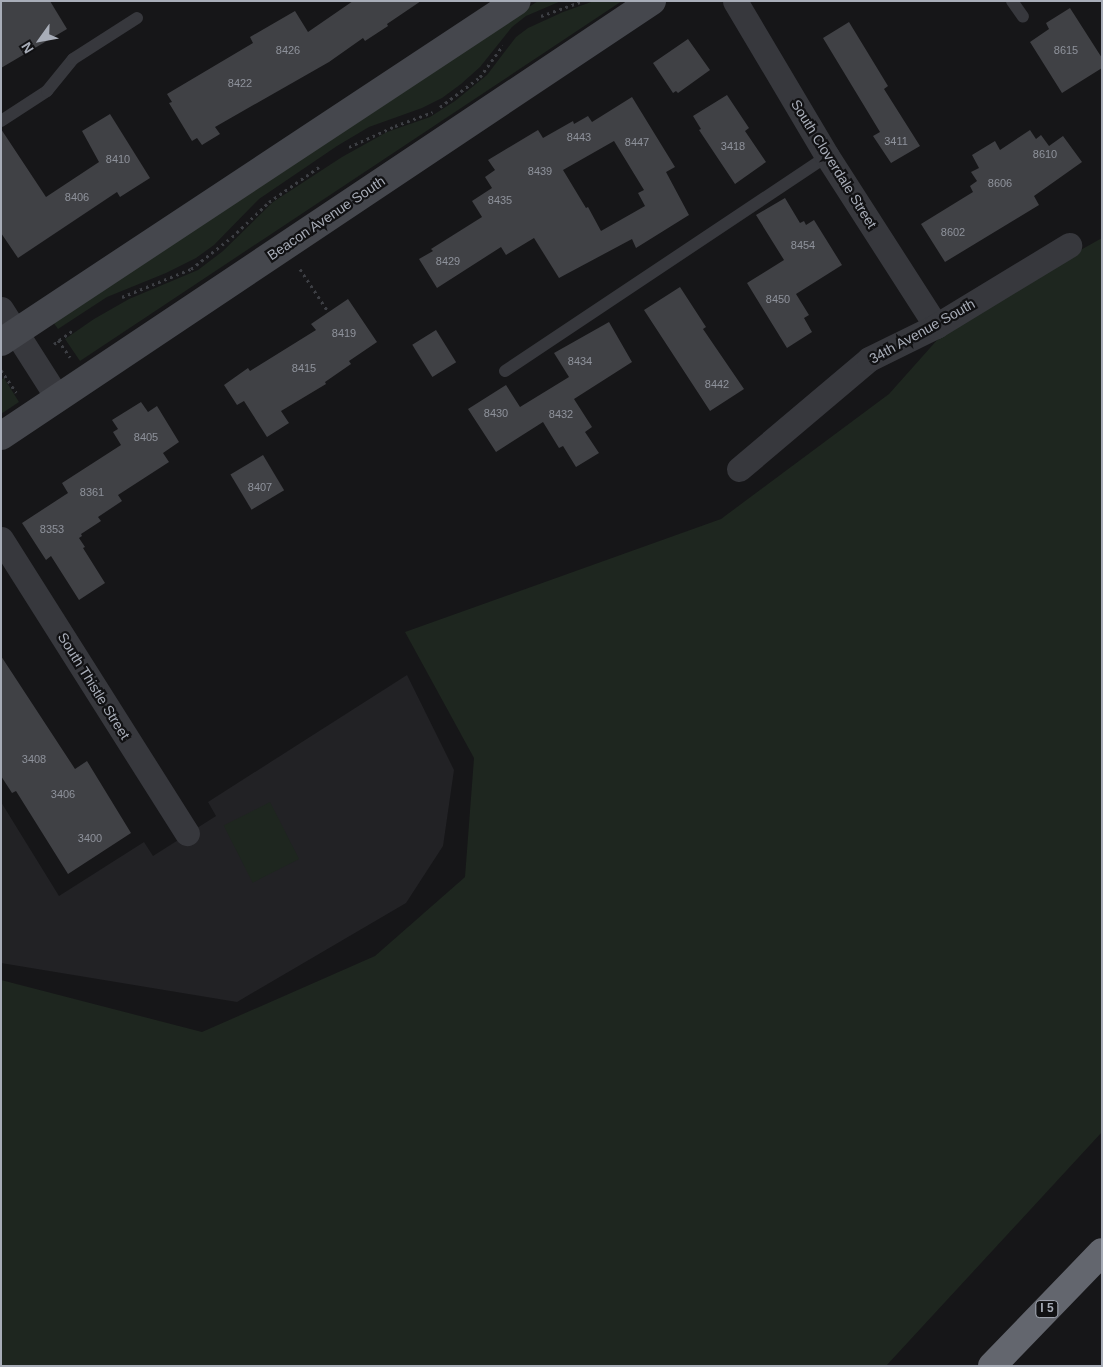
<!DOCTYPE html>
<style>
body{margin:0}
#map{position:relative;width:1103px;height:1367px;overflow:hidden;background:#161618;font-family:Arial,sans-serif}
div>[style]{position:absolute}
.built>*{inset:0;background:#222225}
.green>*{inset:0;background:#1e261f;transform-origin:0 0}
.building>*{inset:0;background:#404145;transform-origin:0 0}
.path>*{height:3px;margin-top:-1.5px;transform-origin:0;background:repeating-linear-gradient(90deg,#3d3f44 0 2.5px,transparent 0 6.5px)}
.service>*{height:12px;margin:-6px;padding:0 6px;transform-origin:6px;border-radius:6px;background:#37383d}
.minor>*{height:25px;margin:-12.5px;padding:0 12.5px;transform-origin:12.5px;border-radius:12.5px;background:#37383d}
.secondary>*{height:28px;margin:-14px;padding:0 14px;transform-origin:14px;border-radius:14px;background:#45474d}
.motorway>*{height:28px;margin:-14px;padding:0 14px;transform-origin:14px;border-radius:14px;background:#63666e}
span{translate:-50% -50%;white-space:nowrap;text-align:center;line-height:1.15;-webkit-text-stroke:4.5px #111113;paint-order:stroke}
.number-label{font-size:11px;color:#8e929b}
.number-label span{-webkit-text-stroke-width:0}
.shield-label span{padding:1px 4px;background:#111113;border:1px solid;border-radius:4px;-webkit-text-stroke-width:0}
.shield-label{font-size:12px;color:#a8adb8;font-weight:700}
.street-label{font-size:14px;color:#a8adb8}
.frame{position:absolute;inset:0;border:2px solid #a8adb8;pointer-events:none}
.north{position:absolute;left:15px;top:15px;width:50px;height:50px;-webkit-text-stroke:4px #111113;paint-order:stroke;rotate:238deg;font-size:14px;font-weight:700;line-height:20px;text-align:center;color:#a8adb8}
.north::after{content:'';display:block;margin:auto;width:18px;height:22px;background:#a8adb8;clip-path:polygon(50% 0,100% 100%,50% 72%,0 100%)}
</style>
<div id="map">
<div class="built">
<div style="clip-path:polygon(407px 675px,454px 770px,443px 846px,406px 903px,237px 1002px,1px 963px,1px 802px,59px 896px,144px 842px,153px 856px,216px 816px,208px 802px)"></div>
</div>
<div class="green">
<div style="clip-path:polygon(538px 1px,561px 1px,526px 16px,512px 27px,480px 67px,461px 84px,442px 98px,422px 108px,369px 127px,337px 146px,259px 199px,214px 245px,196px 258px,166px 273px,107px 297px,58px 329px,53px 322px)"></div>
<div style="clip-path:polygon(594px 1px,622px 1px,80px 361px,65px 339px,94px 319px,129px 299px,198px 270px,223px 251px,273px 202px,342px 157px,387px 132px,430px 117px,455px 101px,487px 75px,516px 37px,528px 28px,563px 12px)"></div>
<div style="clip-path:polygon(1102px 238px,1102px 1132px,886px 1366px,1px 1366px,1px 980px,202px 1032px,375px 956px,465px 877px,474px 758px,405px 632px,721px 519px,889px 394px,954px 321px)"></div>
<div style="clip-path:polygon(4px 378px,19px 402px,1px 414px,1px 380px)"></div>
<div style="left:270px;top:802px;width:64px;height:52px;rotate:63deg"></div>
</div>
<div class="building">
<div style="clip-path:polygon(1px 1px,50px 1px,67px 29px,1px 68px)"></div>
<div style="clip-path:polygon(353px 1px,421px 1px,387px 24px,388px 26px,365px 41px,363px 38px,329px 62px,215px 127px,220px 134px,202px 145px,197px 138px,192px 141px,169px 103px,172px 102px,167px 94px,253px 43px,250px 37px,295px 11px,308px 32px)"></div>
<div style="clip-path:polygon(1070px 8px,1102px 58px,1102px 68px,1062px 93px,1030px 42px,1049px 29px,1046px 23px)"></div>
<div style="clip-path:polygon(849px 22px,888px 86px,884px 89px,920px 146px,891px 163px,873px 136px,880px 132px,823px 38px)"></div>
<div style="clip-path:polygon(688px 39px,710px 70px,678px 93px,676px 91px,673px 93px,653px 63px)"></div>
<div style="clip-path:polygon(727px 95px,749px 128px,745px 131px,766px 162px,735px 184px,699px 130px,701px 129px,693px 116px)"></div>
<div style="clip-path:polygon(evenodd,632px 97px,675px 167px,666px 172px,689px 215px,636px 248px,632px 239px,559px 278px,534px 238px,506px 255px,501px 247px,437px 288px,419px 259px,433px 251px,431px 249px,482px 217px,472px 201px,492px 188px,485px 177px,495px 170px,488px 160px,538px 130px,543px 138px,573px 121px,574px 124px,588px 116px,592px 122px,632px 97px,614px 141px,644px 190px,638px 193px,645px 206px,601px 231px,588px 207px,586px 208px,563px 170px,614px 141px)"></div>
<div style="clip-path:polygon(110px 114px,150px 178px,120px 197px,117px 192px,18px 258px,1px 233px,1px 129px,46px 197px,99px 162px,82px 131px)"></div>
<div style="clip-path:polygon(1030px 130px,1036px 139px,1041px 135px,1049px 146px,1063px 136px,1082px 162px,1034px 196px,1039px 205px,945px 262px,921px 224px,973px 192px,970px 186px,977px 181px,971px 172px,979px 168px,972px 155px,995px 141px,1000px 150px)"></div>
<div style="clip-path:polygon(785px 198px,800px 223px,804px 221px,806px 225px,814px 220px,842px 265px,796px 294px,809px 315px,804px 318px,812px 332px,787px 348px,747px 283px,784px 260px,756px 215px)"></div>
<div style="clip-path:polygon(680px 287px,706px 327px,703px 329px,744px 389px,710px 411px,644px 310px)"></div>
<div style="clip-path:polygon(348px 299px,377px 342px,349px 361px,351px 364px,325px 382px,326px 384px,281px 411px,289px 423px,267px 437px,244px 401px,237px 405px,224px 385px,248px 368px,250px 371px,316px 330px,311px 324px)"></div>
<div style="clip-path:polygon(609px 322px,632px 362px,574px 399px,592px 427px,585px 432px,599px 453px,576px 467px,563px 446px,559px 448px,543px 422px,496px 452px,468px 409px,506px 385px,520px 407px,569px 377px,554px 353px)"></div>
<div style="left:436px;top:330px;width:38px;height:28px;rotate:58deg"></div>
<div style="clip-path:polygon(141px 402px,148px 412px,157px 406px,179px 442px,163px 453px,169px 462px,118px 495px,122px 501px,98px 517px,101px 521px,81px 534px,82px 536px,79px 538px,85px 547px,83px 548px,105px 583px,79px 600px,51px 556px,46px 560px,22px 523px,68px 493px,62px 483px,121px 445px,113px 432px,118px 429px,112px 420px)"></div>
<div style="left:263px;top:455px;width:41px;height:38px;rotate:59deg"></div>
<div style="clip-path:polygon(1px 656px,75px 769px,87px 761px,131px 833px,68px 874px,16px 791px,12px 793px,1px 776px)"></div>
</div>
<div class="path">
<div style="left:541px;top:16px;width:45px;rotate:-19.7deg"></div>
<div style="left:440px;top:107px;width:50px;rotate:-36.9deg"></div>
<div style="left:480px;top:77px;width:39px;rotate:-54deg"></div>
<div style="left:349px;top:147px;width:51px;rotate:-24.5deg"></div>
<div style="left:395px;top:126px;width:40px;rotate:-20.2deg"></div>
<div style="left:300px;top:269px;width:49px;rotate:56.6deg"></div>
<div style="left:122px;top:297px;width:74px;rotate:-22.1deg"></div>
<div style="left:191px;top:269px;width:52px;rotate:-38deg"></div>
<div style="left:232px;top:237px;width:51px;rotate:-43.4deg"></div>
<div style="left:269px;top:202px;width:61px;rotate:-35deg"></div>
<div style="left:58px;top:340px;width:21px;rotate:55deg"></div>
<div style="left:54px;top:344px;width:24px;rotate:-36deg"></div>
<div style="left:1px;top:370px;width:27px;rotate:56deg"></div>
</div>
<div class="service">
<div style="left:1012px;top:1px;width:19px;rotate:55deg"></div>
<div style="left:1px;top:121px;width:55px;rotate:-33.1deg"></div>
<div style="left:47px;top:91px;width:41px;rotate:-50.9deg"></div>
<div style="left:73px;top:59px;width:76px;rotate:-32.6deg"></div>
<div style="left:505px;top:371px;width:387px;rotate:-33.7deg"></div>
</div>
<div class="minor">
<div style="left:735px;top:1px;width:180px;rotate:59.3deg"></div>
<div style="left:827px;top:156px;width:202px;rotate:57.3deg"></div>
<div style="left:1px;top:309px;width:104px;rotate:57.5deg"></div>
<div style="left:739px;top:469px;width:170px;rotate:-40.2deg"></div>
<div style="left:869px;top:359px;width:75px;rotate:-26.2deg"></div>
<div style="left:936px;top:326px;width:156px;rotate:-31.3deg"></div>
<div style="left:1px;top:539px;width:348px;rotate:57.7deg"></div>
</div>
<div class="secondary">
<div style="left:1px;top:342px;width:618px;rotate:-33.46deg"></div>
<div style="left:1px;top:436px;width:783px;rotate:-33.75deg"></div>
</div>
<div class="motorway">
<div style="left:992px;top:1366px;width:158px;rotate:-46deg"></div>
</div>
<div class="number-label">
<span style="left:288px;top:50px">8426</span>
<span style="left:1066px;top:50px">8615</span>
<span style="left:240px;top:83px">8422</span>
<span style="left:579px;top:137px">8443</span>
<span style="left:896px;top:141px">3411</span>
<span style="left:637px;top:142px">8447</span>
<span style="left:733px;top:146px">3418</span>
<span style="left:1045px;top:154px">8610</span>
<span style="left:118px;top:159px">8410</span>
<span style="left:540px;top:171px">8439</span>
<span style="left:1000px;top:183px">8606</span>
<span style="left:77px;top:197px">8406</span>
<span style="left:500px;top:200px">8435</span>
<span style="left:953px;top:232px">8602</span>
<span style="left:803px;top:245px">8454</span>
<span style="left:448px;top:261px">8429</span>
<span style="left:778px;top:299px">8450</span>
<span style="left:344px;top:333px">8419</span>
<span style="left:580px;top:361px">8434</span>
<span style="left:304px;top:368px">8415</span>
<span style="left:717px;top:384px">8442</span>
<span style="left:496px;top:413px">8430</span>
<span style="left:561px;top:414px">8432</span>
<span style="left:146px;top:437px">8405</span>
<span style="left:260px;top:487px">8407</span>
<span style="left:92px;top:492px">8361</span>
<span style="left:52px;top:529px">8353</span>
<span style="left:34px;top:759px">3408</span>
<span style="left:63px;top:794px">3406</span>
<span style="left:90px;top:838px">3400</span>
</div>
<div class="shield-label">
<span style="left:1047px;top:1309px">I 5</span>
</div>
<div class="street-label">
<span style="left:834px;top:164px;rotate:58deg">South Cloverdale Street</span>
<span style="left:326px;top:218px;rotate:-34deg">Beacon Avenue South</span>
<span style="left:922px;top:331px;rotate:-29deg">34th Avenue South</span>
<span style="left:94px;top:686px;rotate:58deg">South Thistle Street</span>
</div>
<div class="frame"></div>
<div class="north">N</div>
</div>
